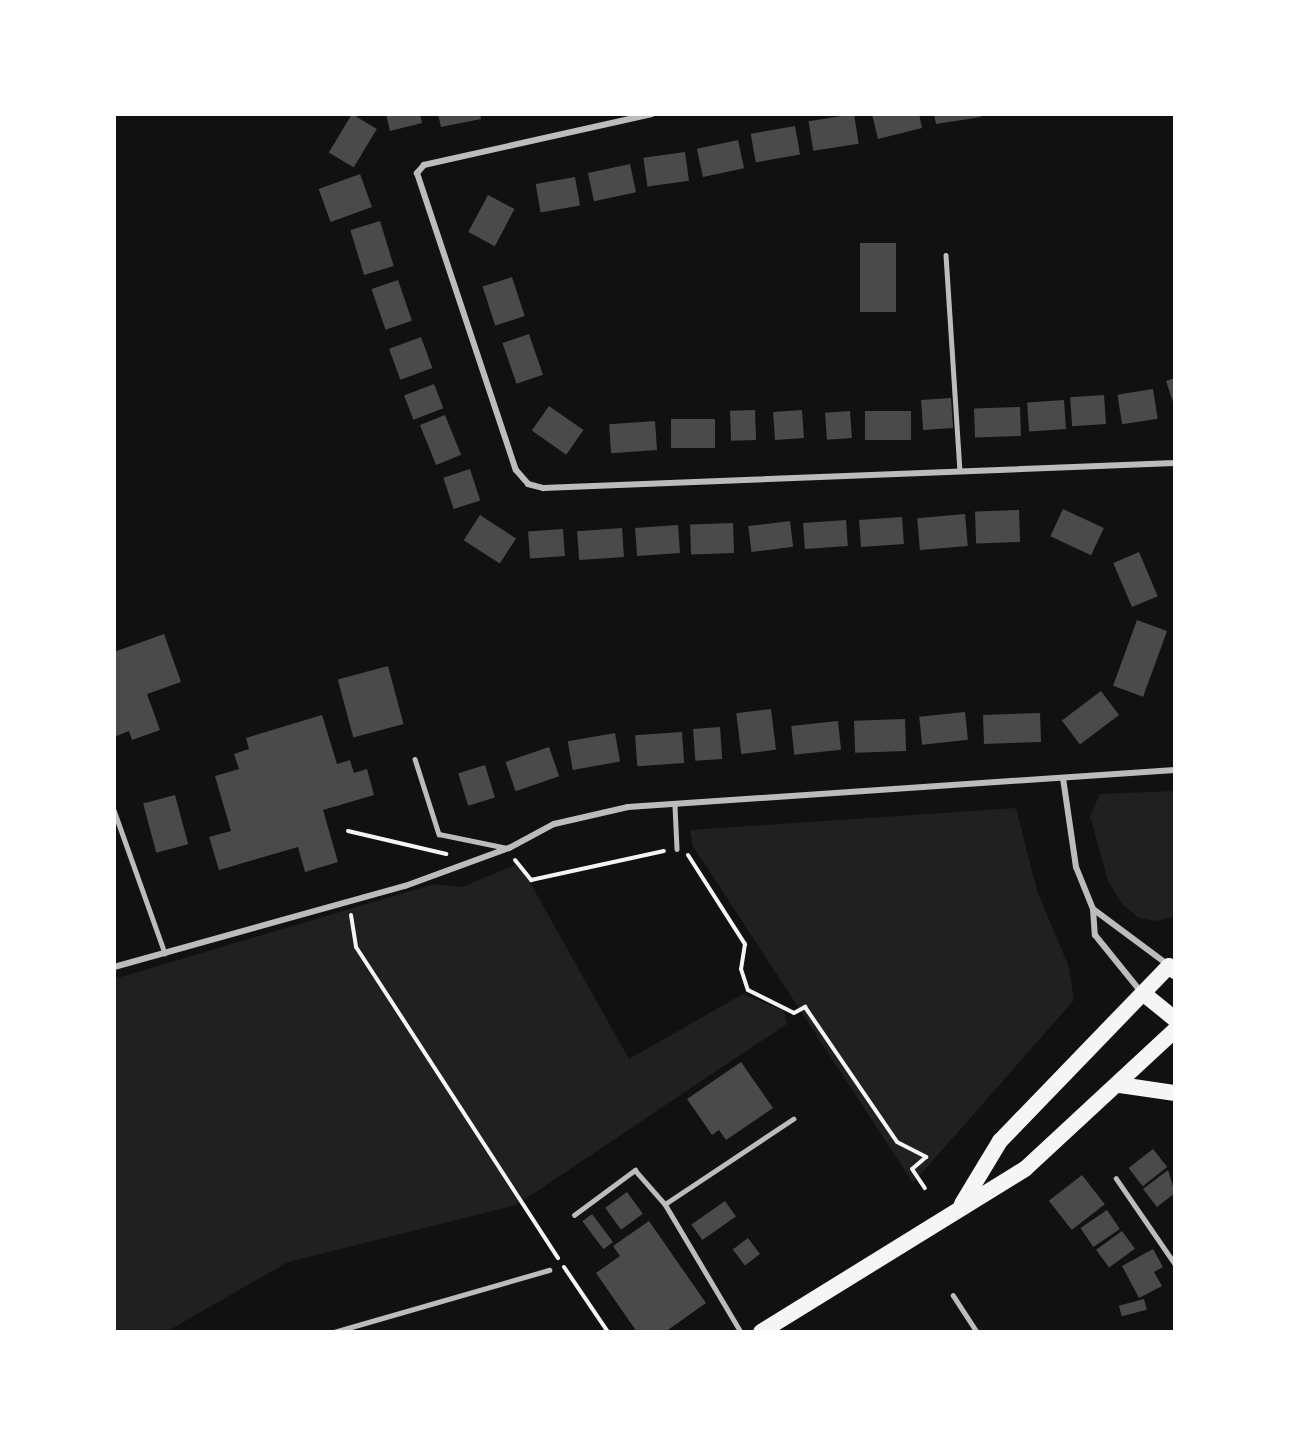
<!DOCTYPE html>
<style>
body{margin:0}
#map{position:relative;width:1289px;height:1446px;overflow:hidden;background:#111;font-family:Raleway,sans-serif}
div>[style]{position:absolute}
.green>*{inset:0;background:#202020}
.building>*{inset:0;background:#4a4a4a;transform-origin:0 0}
.path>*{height:4px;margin:-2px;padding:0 2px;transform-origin:2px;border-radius:2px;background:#f5f5f5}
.service>*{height:4.5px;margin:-2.25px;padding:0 2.25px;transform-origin:2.25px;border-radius:2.25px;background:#bcbcbc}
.minor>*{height:6px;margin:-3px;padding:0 3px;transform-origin:3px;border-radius:3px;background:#bcbcbc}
.trunk>*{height:16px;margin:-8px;padding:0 8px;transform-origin:8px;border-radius:8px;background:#f5f5f5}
span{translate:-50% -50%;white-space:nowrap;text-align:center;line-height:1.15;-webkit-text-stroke:4.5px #fff;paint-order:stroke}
.frame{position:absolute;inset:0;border:116px solid #fff;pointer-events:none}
</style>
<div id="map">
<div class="green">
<div style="clip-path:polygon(1175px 791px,1175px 916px,1157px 921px,1139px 918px,1122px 904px,1108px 881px,1090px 816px,1100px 794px)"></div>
<div style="clip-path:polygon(1016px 808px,1037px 891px,1069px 967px,1074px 1000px,913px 1183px,693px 846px,690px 830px)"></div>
<div style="clip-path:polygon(515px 865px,528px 879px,629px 1059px,743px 994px,784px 1011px,787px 1024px,516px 1205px,288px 1262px,166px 1332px,114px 1332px,114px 979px,434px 884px,462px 887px)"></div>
</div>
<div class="building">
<div style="left:352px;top:114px;width:29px;height:45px;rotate:31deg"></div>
<div style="clip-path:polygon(386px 114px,420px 114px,422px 123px,390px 131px)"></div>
<div style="clip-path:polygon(438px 114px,480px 114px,481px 119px,441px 127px)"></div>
<div style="left:854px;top:114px;width:30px;height:46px;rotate:81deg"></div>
<div style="clip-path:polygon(872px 114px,919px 114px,922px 128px,878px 139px)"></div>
<div style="clip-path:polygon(934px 114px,980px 114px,981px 117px,936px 124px)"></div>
<div style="left:795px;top:126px;width:29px;height:45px;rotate:80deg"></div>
<div style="left:738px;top:140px;width:29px;height:42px;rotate:78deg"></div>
<div style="left:685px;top:152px;width:29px;height:42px;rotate:82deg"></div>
<div style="left:630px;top:164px;width:29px;height:43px;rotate:78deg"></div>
<div style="left:360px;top:174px;width:35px;height:44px;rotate:70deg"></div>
<div style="left:575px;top:177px;width:29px;height:40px;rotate:80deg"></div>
<div style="left:488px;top:195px;width:30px;height:42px;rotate:28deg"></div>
<div style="left:380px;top:221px;width:47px;height:31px;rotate:73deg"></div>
<div style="left:896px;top:243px;width:69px;height:36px;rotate:90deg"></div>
<div style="left:512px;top:277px;width:41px;height:31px;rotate:72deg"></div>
<div style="left:398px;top:280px;width:43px;height:28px;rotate:71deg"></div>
<div style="left:529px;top:334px;width:43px;height:28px;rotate:71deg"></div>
<div style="left:421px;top:337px;width:33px;height:34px;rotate:70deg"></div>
<div style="clip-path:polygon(1175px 378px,1175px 408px,1166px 381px)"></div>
<div style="left:434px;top:384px;width:26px;height:32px;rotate:69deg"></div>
<div style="left:1153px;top:389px;width:30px;height:36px;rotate:81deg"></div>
<div style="left:1104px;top:395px;width:29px;height:34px;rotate:86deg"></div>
<div style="left:951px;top:398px;width:30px;height:30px;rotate:86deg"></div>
<div style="left:1064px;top:400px;width:29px;height:37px;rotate:86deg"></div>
<div style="left:549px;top:406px;width:42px;height:30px;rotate:35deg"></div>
<div style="left:1020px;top:407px;width:29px;height:46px;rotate:88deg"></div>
<div style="left:755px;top:410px;width:30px;height:25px;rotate:88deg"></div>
<div style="left:802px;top:410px;width:28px;height:29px;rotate:86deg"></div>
<div style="left:850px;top:411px;width:27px;height:25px;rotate:86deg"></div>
<div style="left:911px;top:411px;width:29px;height:46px;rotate:90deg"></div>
<div style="left:445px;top:415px;width:43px;height:27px;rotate:68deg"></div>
<div style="left:715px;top:419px;width:29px;height:44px;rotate:90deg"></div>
<div style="left:655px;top:421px;width:29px;height:46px;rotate:86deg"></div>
<div style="left:470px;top:469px;width:33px;height:28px;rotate:72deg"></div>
<div style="left:1063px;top:509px;width:45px;height:30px;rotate:25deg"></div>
<div style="left:1019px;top:510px;width:32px;height:44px;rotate:88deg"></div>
<div style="left:965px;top:514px;width:32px;height:48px;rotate:85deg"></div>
<div style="left:480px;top:515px;width:43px;height:30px;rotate:33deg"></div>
<div style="left:902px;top:517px;width:27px;height:43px;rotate:86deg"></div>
<div style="left:846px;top:520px;width:26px;height:43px;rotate:86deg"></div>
<div style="left:790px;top:521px;width:26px;height:42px;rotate:83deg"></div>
<div style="left:733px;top:523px;width:30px;height:43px;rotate:88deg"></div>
<div style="left:678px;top:525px;width:28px;height:43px;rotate:86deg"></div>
<div style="left:622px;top:528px;width:29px;height:45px;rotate:86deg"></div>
<div style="left:563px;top:529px;width:27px;height:35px;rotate:86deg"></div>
<div style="left:1139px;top:552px;width:48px;height:28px;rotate:67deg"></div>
<div style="left:1137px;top:620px;width:32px;height:70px;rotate:20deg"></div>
<div style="clip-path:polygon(164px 634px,181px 682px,147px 694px,160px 730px,132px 740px,129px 731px,114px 737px,114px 652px)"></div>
<div style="left:388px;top:666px;width:60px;height:52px;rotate:75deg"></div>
<div style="left:1101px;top:691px;width:30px;height:49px;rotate:53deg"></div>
<div style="left:771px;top:709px;width:41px;height:35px;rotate:83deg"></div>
<div style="left:965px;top:712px;width:28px;height:46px;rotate:84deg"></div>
<div style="left:1040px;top:713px;width:29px;height:57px;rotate:88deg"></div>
<div style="clip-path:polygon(322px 715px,337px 764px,350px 760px,354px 773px,367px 769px,374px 795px,323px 810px,338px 862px,305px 872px,298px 847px,219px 870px,209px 837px,231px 831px,215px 776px,239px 769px,234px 754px,249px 749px,246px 738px)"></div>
<div style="left:905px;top:719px;width:32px;height:51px;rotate:88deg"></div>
<div style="left:838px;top:721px;width:29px;height:47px;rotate:84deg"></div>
<div style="left:720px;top:727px;width:32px;height:27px;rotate:86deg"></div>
<div style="left:682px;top:732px;width:31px;height:47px;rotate:86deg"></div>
<div style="left:615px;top:733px;width:29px;height:48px;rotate:80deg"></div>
<div style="left:549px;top:747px;width:31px;height:46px;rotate:71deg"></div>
<div style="left:485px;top:765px;width:34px;height:28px;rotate:73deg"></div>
<div style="left:175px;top:795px;width:51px;height:33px;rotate:75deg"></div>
<div style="clip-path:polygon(741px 1062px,773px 1108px,726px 1140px,719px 1130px,712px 1135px,687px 1099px)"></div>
<div style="left:1153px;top:1149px;width:23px;height:31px;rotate:52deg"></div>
<div style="clip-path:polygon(1168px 1170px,1175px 1193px,1157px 1207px,1143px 1189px)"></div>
<div style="left:1082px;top:1175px;width:37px;height:42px;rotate:52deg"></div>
<div style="left:627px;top:1192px;width:27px;height:27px;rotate:54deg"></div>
<div style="left:725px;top:1201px;width:19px;height:41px;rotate:55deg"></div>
<div style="left:1107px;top:1210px;width:23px;height:32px;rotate:56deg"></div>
<div style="left:592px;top:1214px;width:35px;height:12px;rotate:53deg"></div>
<div style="clip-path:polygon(649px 1221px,706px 1303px,665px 1332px,637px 1332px,596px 1273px,620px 1256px,613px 1246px)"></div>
<div style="left:1122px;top:1231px;width:22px;height:32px;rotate:54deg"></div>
<div style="left:748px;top:1238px;width:20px;height:19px;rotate:53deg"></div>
<div style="clip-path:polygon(1153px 1249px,1163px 1267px,1154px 1272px,1162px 1286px,1139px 1298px,1122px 1266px)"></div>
<div style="left:1144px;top:1299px;width:11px;height:26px;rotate:75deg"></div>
</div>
<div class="path">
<div style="left:348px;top:831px;width:101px;rotate:13.2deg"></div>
<div style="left:688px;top:855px;width:106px;rotate:57.4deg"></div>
<div style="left:745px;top:944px;width:25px;rotate:99deg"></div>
<div style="left:741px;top:969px;width:22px;rotate:72deg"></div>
<div style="left:748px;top:990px;width:51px;rotate:26.6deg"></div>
<div style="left:794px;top:1013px;width:13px;rotate:-29deg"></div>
<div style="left:805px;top:1007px;width:163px;rotate:55.7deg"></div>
<div style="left:897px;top:1142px;width:33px;rotate:27deg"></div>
<div style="left:926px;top:1157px;width:18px;rotate:139deg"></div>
<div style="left:912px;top:1169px;width:23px;rotate:56deg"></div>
<div style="left:515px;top:860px;width:26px;rotate:51deg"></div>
<div style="left:531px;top:880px;width:136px;rotate:-12.3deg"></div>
<div style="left:351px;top:915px;width:32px;rotate:81deg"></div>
<div style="left:356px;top:947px;width:371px;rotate:57deg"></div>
<div style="left:564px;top:1267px;width:78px;rotate:55.9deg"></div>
</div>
<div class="service">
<div style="left:946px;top:255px;width:214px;rotate:86.3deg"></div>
<div style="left:415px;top:759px;width:79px;rotate:72.3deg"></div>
<div style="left:439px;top:834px;width:69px;rotate:11.6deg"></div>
<div style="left:675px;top:806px;width:43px;rotate:87.3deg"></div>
<div style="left:114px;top:810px;width:152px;rotate:70.4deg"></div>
<div style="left:1116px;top:1178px;width:104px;rotate:55.5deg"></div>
<div style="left:665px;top:1204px;width:154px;rotate:-33.6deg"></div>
<div style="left:574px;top:1215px;width:76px;rotate:-36.4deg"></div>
<div style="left:635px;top:1170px;width:45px;rotate:48.6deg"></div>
<div style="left:665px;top:1204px;width:149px;rotate:59.3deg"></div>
<div style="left:953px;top:1295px;width:44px;rotate:57deg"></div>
<div style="left:334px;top:1332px;width:224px;rotate:-16.1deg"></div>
</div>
<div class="minor">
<div style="left:652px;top:114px;width:234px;rotate:167.4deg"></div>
<div style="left:424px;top:165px;width:11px;rotate:131deg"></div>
<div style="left:417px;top:173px;width:313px;rotate:71.6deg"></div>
<div style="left:516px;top:470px;width:18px;rotate:49deg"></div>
<div style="left:528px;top:484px;width:16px;rotate:15deg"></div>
<div style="left:543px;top:488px;width:632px;rotate:-2.27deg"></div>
<div style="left:1063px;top:778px;width:90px;rotate:81.7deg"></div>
<div style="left:1076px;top:867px;width:45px;rotate:68deg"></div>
<div style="left:1093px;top:909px;width:26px;rotate:86deg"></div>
<div style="left:1095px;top:935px;width:75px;rotate:51deg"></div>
<div style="left:1093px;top:909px;width:92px;rotate:36.6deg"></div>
<div style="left:114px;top:967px;width:302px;rotate:-15.6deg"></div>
<div style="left:405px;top:886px;width:111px;rotate:-20.1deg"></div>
<div style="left:509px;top:848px;width:51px;rotate:-28.1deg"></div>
<div style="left:554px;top:824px;width:76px;rotate:-12.9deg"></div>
<div style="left:628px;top:807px;width:548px;rotate:-3.87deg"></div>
</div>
<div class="trunk">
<div style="left:1144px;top:994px;width:40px;rotate:39deg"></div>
<div style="left:1120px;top:1085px;width:56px;rotate:8.3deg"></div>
<div style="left:962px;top:1204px;width:74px;rotate:-58.9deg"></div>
<div style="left:1000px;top:1141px;width:243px;rotate:-46deg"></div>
<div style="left:1169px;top:966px;width:8px;rotate:40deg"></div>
<div style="left:761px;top:1332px;width:310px;rotate:-31.7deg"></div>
<div style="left:1025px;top:1169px;width:205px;rotate:-42.8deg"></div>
</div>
<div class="frame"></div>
</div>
